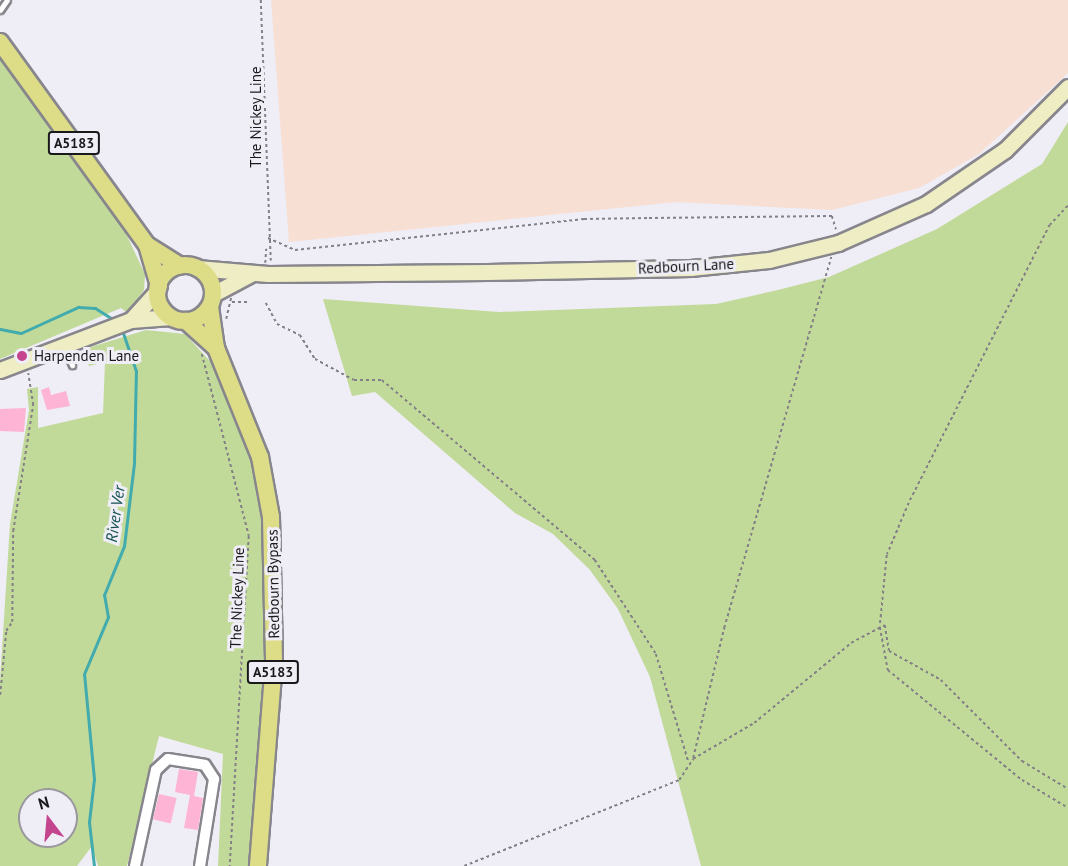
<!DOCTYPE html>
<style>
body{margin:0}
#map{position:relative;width:1068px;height:866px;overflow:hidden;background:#efedf5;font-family:"PT Sans",sans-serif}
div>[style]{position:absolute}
.commercial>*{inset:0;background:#f7dfd4}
.green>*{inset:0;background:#c2da99}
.stream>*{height:3px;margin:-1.5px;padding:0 1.5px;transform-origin:1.5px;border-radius:1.5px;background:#42abae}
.building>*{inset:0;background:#feb4d5;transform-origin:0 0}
.path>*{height:1.5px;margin-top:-0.75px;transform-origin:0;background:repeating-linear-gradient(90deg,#828086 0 3px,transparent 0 6px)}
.roads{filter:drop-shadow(2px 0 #88868d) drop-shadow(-2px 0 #88868d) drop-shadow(0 2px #88868d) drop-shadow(0 -2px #88868d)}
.lane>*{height:5px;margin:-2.5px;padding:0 2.5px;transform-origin:2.5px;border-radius:2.5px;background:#fff}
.street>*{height:10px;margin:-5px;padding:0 5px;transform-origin:5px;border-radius:5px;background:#fff}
.secondary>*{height:15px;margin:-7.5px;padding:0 7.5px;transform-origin:7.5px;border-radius:7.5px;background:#eeedc3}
.primary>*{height:16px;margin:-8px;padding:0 8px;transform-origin:8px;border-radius:8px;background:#dddc87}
.primary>.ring{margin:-8px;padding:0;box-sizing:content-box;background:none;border:16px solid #dddc87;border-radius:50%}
.dots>*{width:16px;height:16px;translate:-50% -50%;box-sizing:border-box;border:3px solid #efedf5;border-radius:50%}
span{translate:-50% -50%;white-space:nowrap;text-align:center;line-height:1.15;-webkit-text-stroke:6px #efedf5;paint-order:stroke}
.shield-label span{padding:2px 4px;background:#efedf5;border:2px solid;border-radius:4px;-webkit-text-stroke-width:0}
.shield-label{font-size:14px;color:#19181b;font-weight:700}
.street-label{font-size:15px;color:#19181b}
.poi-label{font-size:15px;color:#19181b}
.left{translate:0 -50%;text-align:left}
.water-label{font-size:16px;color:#135051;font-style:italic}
.north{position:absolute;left:18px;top:788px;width:60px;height:60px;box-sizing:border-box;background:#efedf5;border:2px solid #99989e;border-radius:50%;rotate:344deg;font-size:16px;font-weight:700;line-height:24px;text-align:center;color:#19181b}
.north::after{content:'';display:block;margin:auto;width:21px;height:27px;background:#c5448e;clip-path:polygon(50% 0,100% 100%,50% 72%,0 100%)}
</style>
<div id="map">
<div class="commercial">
<div style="clip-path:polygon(271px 0,1068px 0,1068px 73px,979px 154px,919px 188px,832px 210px,676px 202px,289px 242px)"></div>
</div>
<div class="green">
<div style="clip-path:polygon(0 53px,119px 219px,145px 274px,144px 290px,127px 313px,121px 308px,0 359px)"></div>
<div style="clip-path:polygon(1068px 122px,1068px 866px,701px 866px,650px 677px,618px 609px,590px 570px,553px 534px,515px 513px,375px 392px,352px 396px,323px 299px,499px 312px,716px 304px,778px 290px,829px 277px,937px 229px,1042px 164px)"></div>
<div style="clip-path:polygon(evenodd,146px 330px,185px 334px,220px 372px,251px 456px,265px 518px,269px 626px,251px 866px,218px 866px,223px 754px,159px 736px,127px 866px,98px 866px,92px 846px,77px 866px,0 866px,0 681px,10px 524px,29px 410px,27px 389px,38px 387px,38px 428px,103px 413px,105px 362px,89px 366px,84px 349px,146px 330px,30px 800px,66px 800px,66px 836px,30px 836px,30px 800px)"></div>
</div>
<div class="stream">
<div style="left:0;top:329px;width:21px;rotate:11deg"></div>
<div style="left:21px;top:333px;width:63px;rotate:-24.5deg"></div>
<div style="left:78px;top:307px;width:17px;rotate:3deg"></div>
<div style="left:95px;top:308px;width:22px;rotate:32deg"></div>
<div style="left:94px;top:866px;width:44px;rotate:-96.5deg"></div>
<div style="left:89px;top:822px;width:43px;rotate:-83.4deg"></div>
<div style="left:94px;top:779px;width:105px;rotate:-95.4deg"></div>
<div style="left:84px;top:674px;width:62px;rotate:-67.2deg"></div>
<div style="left:108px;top:617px;width:22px;rotate:-100deg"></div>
<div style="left:104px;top:595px;width:53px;rotate:-67.8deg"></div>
<div style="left:124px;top:546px;width:84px;rotate:-83.1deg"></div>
<div style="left:134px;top:463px;width:92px;rotate:-88.8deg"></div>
<div style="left:136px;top:371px;width:43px;rotate:-108.9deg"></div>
</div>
<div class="building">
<div style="clip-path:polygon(49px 387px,51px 395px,66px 391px,70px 406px,47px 410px,41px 390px)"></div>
<div style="clip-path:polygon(26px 408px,24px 432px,0 431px,0 409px)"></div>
<div style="clip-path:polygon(179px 769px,198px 772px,194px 796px,203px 798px,198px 830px,184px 828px,190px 795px,175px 792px)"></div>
<div style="left:159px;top:794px;width:18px;height:26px;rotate:13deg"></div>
</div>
<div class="path">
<div style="left:261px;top:0;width:261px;rotate:87.8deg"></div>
<div style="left:1068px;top:206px;width:26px;rotate:133deg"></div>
<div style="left:1050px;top:225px;width:312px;rotate:116.9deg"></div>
<div style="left:909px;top:503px;width:56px;rotate:112.9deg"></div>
<div style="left:887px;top:555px;width:72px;rotate:95.6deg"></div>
<div style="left:880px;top:627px;width:44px;rotate:79.5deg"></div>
<div style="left:888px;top:670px;width:173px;rotate:39.4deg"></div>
<div style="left:1022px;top:780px;width:54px;rotate:31.3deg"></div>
<div style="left:268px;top:238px;width:30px;rotate:24deg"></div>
<div style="left:295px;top:250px;width:291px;rotate:-6.1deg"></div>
<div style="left:584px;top:219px;width:65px;rotate:-0.9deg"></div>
<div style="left:649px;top:218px;width:183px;rotate:-0.6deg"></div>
<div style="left:832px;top:216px;width:14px;rotate:73deg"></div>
<div style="left:265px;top:263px;width:14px;rotate:-86deg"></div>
<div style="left:232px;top:302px;width:17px"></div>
<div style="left:266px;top:303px;width:24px;rotate:62deg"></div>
<div style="left:277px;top:324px;width:25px;rotate:26deg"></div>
<div style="left:300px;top:335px;width:28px;rotate:58deg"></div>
<div style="left:315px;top:359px;width:44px;rotate:28.3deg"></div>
<div style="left:354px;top:380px;width:28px"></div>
<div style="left:382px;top:380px;width:279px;rotate:40.2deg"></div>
<div style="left:595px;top:560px;width:112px;rotate:57deg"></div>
<div style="left:656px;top:654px;width:114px;rotate:73.2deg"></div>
<div style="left:226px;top:319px;width:22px;rotate:-77deg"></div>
<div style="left:202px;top:354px;width:188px;rotate:75.5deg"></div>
<div style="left:249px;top:536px;width:331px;rotate:93.3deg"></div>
<div style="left:0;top:695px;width:64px;rotate:-84.6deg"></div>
<div style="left:6px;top:631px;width:11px;rotate:-56deg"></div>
<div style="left:12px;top:622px;width:91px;rotate:-89.4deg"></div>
<div style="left:13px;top:531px;width:128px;rotate:-81deg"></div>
<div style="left:33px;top:405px;width:32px;rotate:-99deg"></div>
<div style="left:693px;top:758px;width:134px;rotate:-76.6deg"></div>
<div style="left:724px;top:628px;width:386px;rotate:-73.9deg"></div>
<div style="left:464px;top:866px;width:232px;rotate:-21.8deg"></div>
<div style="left:679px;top:780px;width:25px;rotate:-56deg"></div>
<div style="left:693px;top:759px;width:71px;rotate:-30.5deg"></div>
<div style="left:754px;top:723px;width:126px;rotate:-39.5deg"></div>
<div style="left:851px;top:643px;width:38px;rotate:-28deg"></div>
<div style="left:885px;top:625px;width:26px;rotate:81deg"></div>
<div style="left:889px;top:651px;width:60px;rotate:29.1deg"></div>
<div style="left:941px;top:680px;width:115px;rotate:45deg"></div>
<div style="left:1022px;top:761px;width:54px;rotate:31.3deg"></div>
</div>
<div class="roads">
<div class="lane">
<div style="left:0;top:10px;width:12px;rotate:-55deg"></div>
<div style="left:64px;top:347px;width:20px;rotate:66deg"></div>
</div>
<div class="street">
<div style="left:135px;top:866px;width:98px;rotate:-77.7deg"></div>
<div style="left:156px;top:770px;width:16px;rotate:-43deg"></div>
<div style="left:168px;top:759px;width:37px;rotate:9deg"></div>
<div style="left:205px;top:765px;width:17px;rotate:57deg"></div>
<div style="left:214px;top:779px;width:88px;rotate:99.1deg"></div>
</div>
<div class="secondary">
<div style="left:197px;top:268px;width:71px;rotate:4.8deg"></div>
<div style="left:268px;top:274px;width:219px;rotate:-0.5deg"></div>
<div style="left:487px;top:272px;width:204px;rotate:-1.1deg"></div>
<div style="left:691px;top:268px;width:78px;rotate:-5.9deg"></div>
<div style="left:769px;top:260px;width:71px;rotate:-13.8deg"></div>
<div style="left:838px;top:243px;width:96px;rotate:-23.9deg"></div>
<div style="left:926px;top:204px;width:96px;rotate:-34.4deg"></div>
<div style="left:1005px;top:150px;width:89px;rotate:-45deg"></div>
<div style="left:213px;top:294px;width:43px;rotate:-27.8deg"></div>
<div style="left:131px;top:320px;width:40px;rotate:-4.3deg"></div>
<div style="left:0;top:370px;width:140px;rotate:-20.9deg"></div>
<div style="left:131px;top:320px;width:40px;rotate:-48deg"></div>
</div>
<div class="primary">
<div style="left:0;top:42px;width:251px;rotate:54.1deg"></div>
<div style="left:147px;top:245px;width:39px;rotate:32deg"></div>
<div style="left:147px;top:245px;width:43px;rotate:73.7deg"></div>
<div class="ring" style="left:157px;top:265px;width:40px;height:40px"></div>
<div style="left:210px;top:307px;width:41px;rotate:81.7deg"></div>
<div style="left:216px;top:348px;width:118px;rotate:68deg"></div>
<div style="left:260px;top:457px;width:61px;rotate:79.6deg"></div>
<div style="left:271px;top:517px;width:145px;rotate:88.8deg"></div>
<div style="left:274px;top:662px;width:205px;rotate:94.5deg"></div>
<div style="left:186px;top:321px;width:40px;rotate:42deg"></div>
</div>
</div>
<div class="dots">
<div style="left:22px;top:356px;background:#c5448e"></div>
</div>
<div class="shield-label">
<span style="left:74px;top:143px">A5183</span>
<span style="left:273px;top:672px">A5183</span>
</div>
<div class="street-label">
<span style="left:256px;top:117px;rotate:-90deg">The Nickey Line</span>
<span style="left:686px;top:266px;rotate:-3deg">Redbourn Lane</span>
<span style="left:273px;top:584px;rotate:-91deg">Redbourn Bypass</span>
<span style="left:237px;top:598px;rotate:-88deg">The Nickey Line</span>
</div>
<div class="poi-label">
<span class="left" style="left:34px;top:356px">Harpenden Lane</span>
</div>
<div class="water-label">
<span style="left:115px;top:514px;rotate:-82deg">River Ver</span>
</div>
<div class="north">N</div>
</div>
